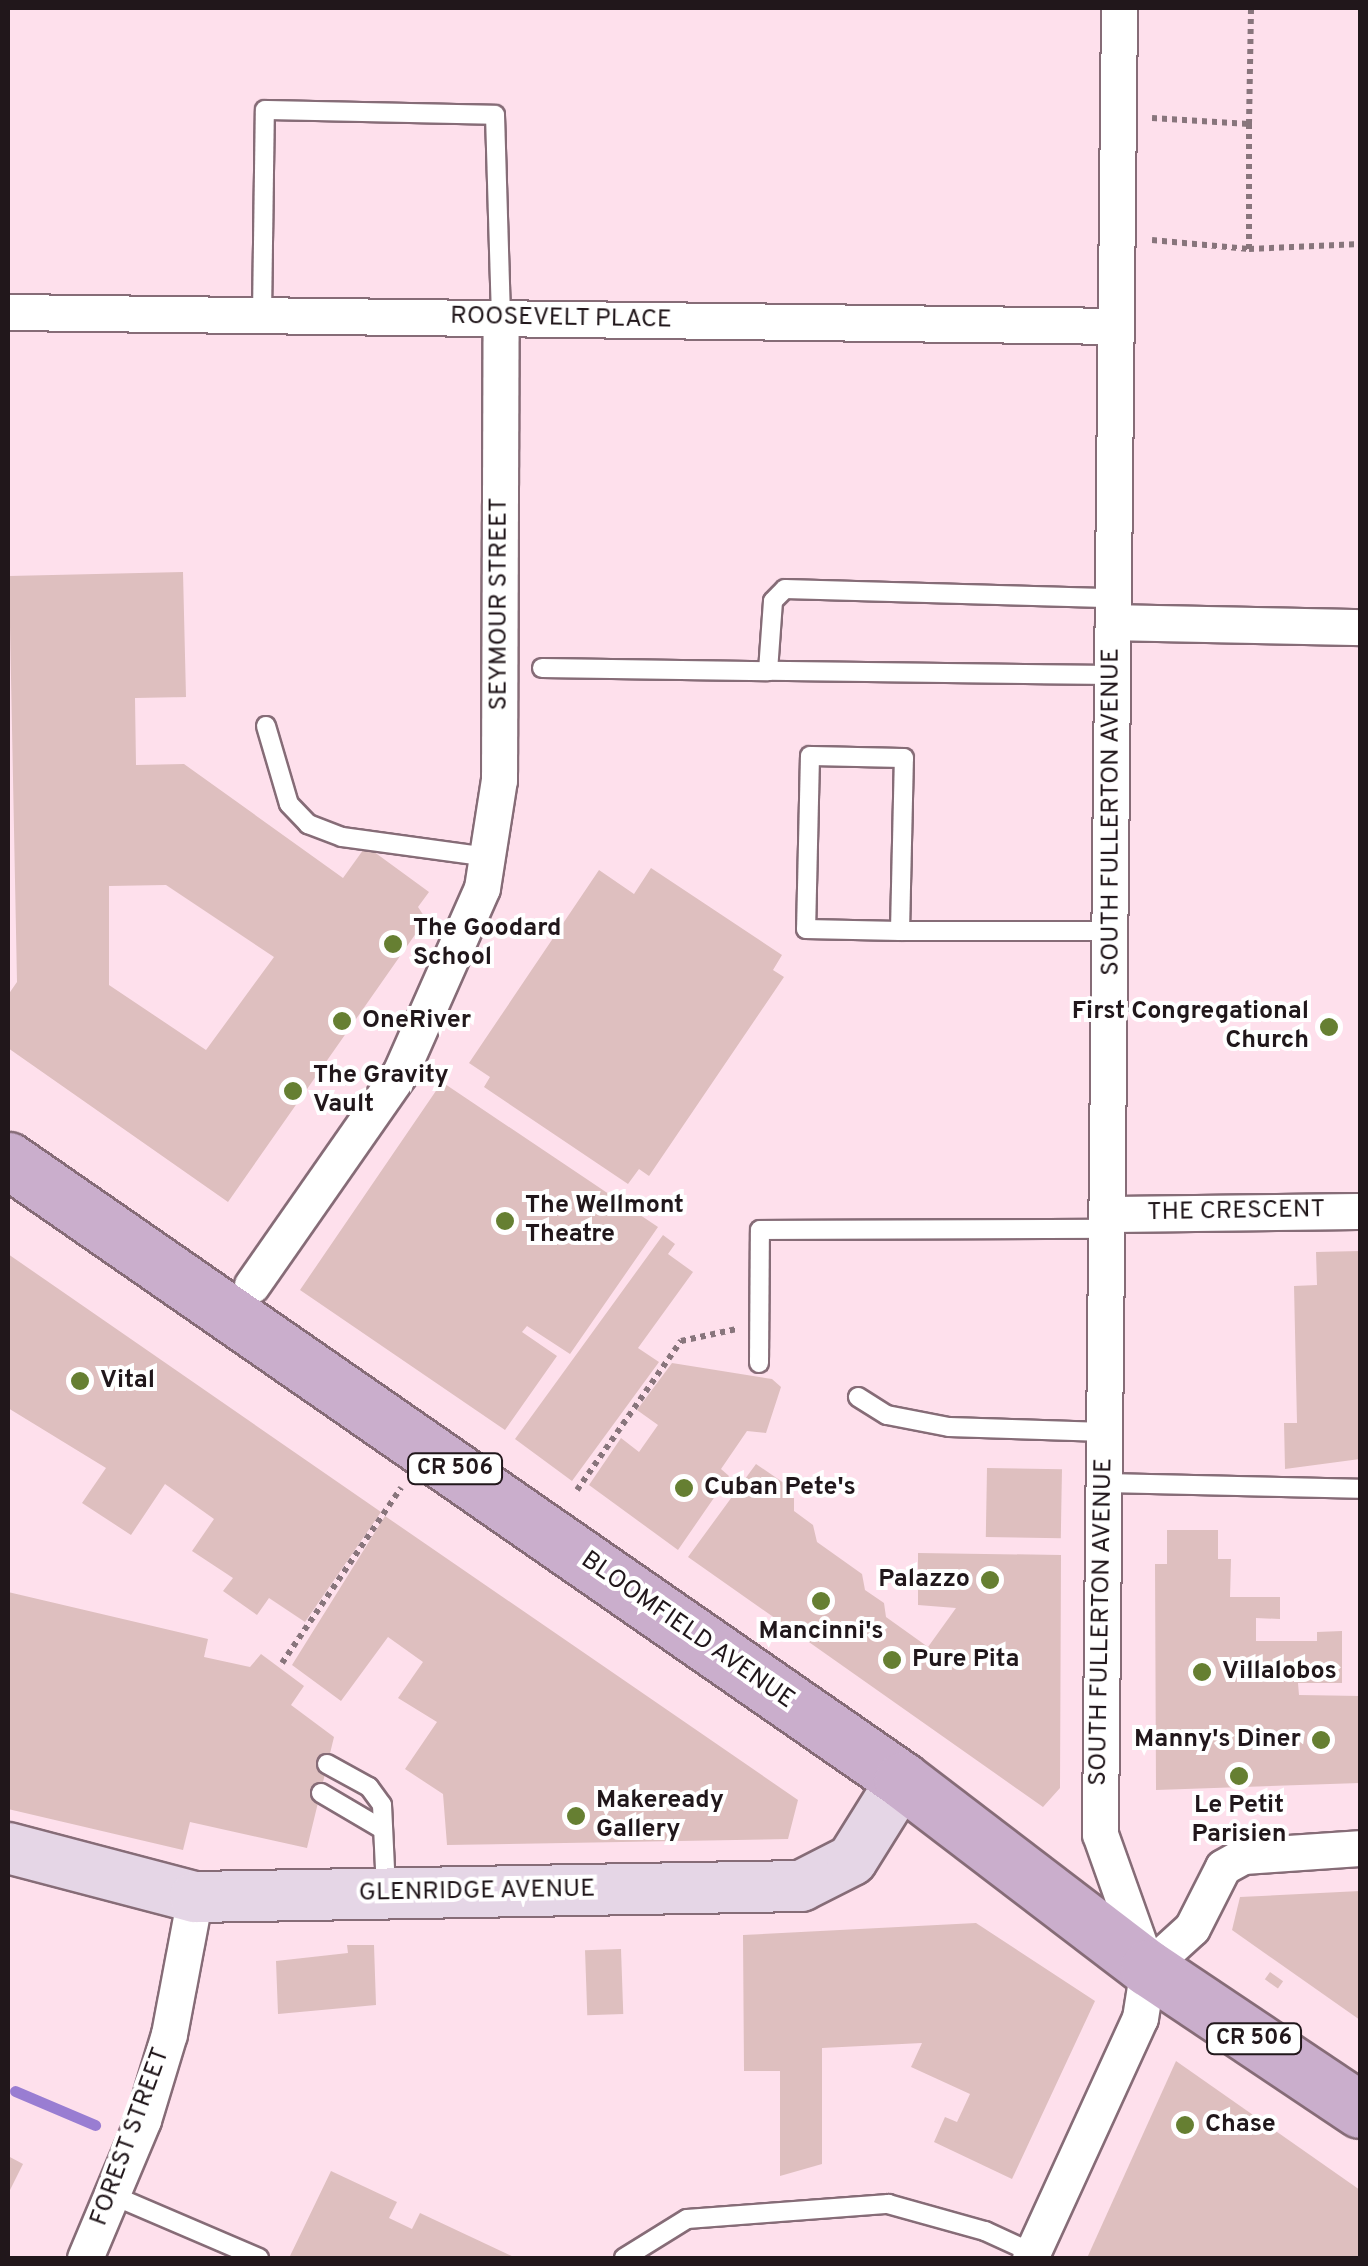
<!DOCTYPE html>
<style>
body{margin:0}
#map{position:relative;width:1368px;height:2266px;overflow:hidden;background:#fee0ec;font-family:Overpass,sans-serif}
div>[style]{position:absolute}
.stream>*{height:11px;margin:-5.5px;padding:0 5.5px;transform-origin:5.5px;border-radius:5.5px;background:#997dd2}
.building>*{inset:0;background:#debfbf;transform-origin:0 0}
.path>*{height:6px;margin-top:-3px;transform-origin:0;background:repeating-linear-gradient(90deg,#88757c 0 5px,transparent 0 10px)}
.roads{filter:drop-shadow(2px 0 #866c77) drop-shadow(-2px 0 #866c77) drop-shadow(0 2px #866c77) drop-shadow(0 -2px #866c77)}
.lane>*{height:18px;margin:-9px;padding:0 9px;transform-origin:9px;border-radius:9px;background:#fff}
.street>*{height:35px;margin:-17.5px;padding:0 17.5px;transform-origin:17.5px;border-radius:17.5px;background:#fff}
.secondary>*{height:50px;margin:-25px;padding:0 25px;transform-origin:25px;border-radius:25px;background:#e5d6e6}
.primary>*{height:55px;margin:-27.5px;padding:0 27.5px;transform-origin:27.5px;border-radius:27.5px;background:#caaecc}
.dots>*{width:28px;height:28px;translate:-50% -50%;box-sizing:border-box;border:5px solid #fff;border-radius:50%}
span{translate:-50% -50%;white-space:nowrap;text-align:center;line-height:1.15;-webkit-text-stroke:8px #fff;paint-order:stroke}
.shield-label span{padding:2px 8px;background:#fff;border:2px solid;border-radius:8px;-webkit-text-stroke-width:0}
.shield-label{font-size:22px;color:#21171b;font-weight:700}
.street-label{font-size:25px;color:#21171b}
.poi-label{font-size:25px;color:#21171b;font-weight:700}
.left{translate:0 -50%;text-align:left}
.right{translate:-100% -50%;text-align:right}
.frame{position:absolute;inset:0;border:10px solid #21171b;pointer-events:none}
</style>
<div id="map">
<div class="stream">
<div style="left:15px;top:2091px;width:87px;rotate:23deg"></div>
</div>
<div class="building">
<div style="clip-path:polygon(evenodd,183px 572px,186px 697px,135px 698px,136px 765px,184px 764px,343px 878px,366px 846px,429px 892px,418px 907px,426px 919px,228px 1202px,8px 1048px,8px 995px,17px 982px,9px 576px,183px 572px,166px 885px,274px 957px,206px 1050px,109px 985px,109px 886px,166px 885px)"></div>
<div style="clip-path:polygon(651px 868px,782px 955px,773px 970px,784px 977px,649px 1176px,639px 1169px,628px 1184px,484px 1087px,490px 1077px,469px 1063px,599px 870px,634px 894px)"></div>
<div style="clip-path:polygon(442px 1082px,658px 1227px,570px 1354px,527px 1326px,522px 1332px,557px 1356px,505px 1430px,300px 1290px)"></div>
<div style="clip-path:polygon(663px 1235px,675px 1244px,668px 1254px,693px 1272px,638px 1348px,659px 1362px,572px 1481px,515px 1439px)"></div>
<div style="clip-path:polygon(1360px 1251px,1360px 1459px,1285px 1469px,1284px 1423px,1297px 1423px,1294px 1286px,1317px 1285px,1316px 1252px)"></div>
<div style="clip-path:polygon(8px 1254px,381px 1512px,305px 1622px,269px 1598px,257px 1615px,223px 1591px,233px 1578px,192px 1551px,214px 1519px,165px 1484px,131px 1535px,82px 1503px,106px 1468px,8px 1408px)"></div>
<div style="clip-path:polygon(672px 1363px,772px 1379px,781px 1387px,766px 1433px,747px 1431px,721px 1469px,729px 1476px,678px 1550px,589px 1485px,621px 1438px,639px 1452px,658px 1425px,637px 1410px)"></div>
<div style="clip-path:polygon(756px 1464px,794px 1490px,794px 1511px,813px 1525px,817px 1542px,862px 1574px,865px 1590px,884px 1603px,886px 1617px,928px 1647px,956px 1608px,918px 1605px,918px 1553px,1061px 1555px,1060px 1788px,1043px 1807px,688px 1557px)"></div>
<div style="left:987px;top:1468px;width:75px;height:69px;rotate:1deg"></div>
<div style="clip-path:polygon(385px 1516px,798px 1800px,788px 1839px,447px 1845px,443px 1794px,405px 1769px,437px 1722px,398px 1698px,423px 1662px,388px 1637px,341px 1701px,292px 1665px)"></div>
<div style="clip-path:polygon(1167px 1530px,1218px 1530px,1218px 1559px,1231px 1559px,1230px 1597px,1280px 1597px,1280px 1619px,1256px 1618px,1256px 1641px,1317px 1641px,1317px 1632px,1342px 1631px,1342px 1683px,1298px 1683px,1299px 1695px,1360px 1696px,1360px 1783px,1156px 1790px,1155px 1564px,1167px 1564px)"></div>
<div style="clip-path:polygon(8px 1592px,208px 1639px,204px 1657px,250px 1667px,261px 1654px,304px 1686px,291px 1705px,334px 1737px,307px 1848px,190px 1822px,183px 1850px,8px 1809px)"></div>
<div style="clip-path:polygon(1360px 1891px,1360px 2020px,1232px 1930px,1240px 1897px)"></div>
<div style="clip-path:polygon(976px 1923px,1095px 2001px,1012px 2179px,934px 2142px,945px 2117px,957px 2122px,970px 2094px,911px 2067px,922px 2043px,822px 2048px,822px 2164px,780px 2176px,780px 2071px,744px 2071px,743px 1935px)"></div>
<div style="clip-path:polygon(347px 1945px,374px 1945px,376px 2005px,278px 2014px,276px 1961px,348px 1953px)"></div>
<div style="left:621px;top:1949px;width:65px;height:36px;rotate:88deg"></div>
<div style="left:1270px;top:1972px;width:16px;height:9px;rotate:35deg"></div>
<div style="clip-path:polygon(1176px 2061px,1360px 2190px,1360px 2258px,1087px 2258px)"></div>
<div style="clip-path:polygon(8px 2156px,23px 2164px,8px 2194px)"></div>
<div style="clip-path:polygon(331px 2171px,397px 2202px,389px 2218px,412px 2229px,420px 2213px,516px 2258px,296px 2258px,290px 2256px)"></div>
</div>
<div class="path">
<div style="left:1152px;top:118px;width:97px;rotate:3.5deg"></div>
<div style="left:1249px;top:124px;width:116px;rotate:-89deg"></div>
<div style="left:1249px;top:124px;width:125px;rotate:90deg"></div>
<div style="left:1152px;top:240px;width:97px;rotate:5.3deg"></div>
<div style="left:1249px;top:249px;width:111px;rotate:-2.6deg"></div>
<div style="left:577px;top:1490px;width:182px;rotate:-55.1deg"></div>
<div style="left:681px;top:1341px;width:57px;rotate:-12.1deg"></div>
<div style="left:282px;top:1663px;width:212px;rotate:-55.8deg"></div>
</div>
<div class="roads">
<div class="lane">
<div style="left:262px;top:315px;width:205px;rotate:-89.2deg"></div>
<div style="left:265px;top:110px;width:230px;rotate:1.2deg"></div>
<div style="left:495px;top:115px;width:203px;rotate:88.3deg"></div>
<div style="left:542px;top:668px;width:226px;rotate:0.8deg"></div>
<div style="left:1113px;top:675px;width:345px;rotate:-179.3deg"></div>
<div style="left:768px;top:671px;width:70px;rotate:-85.9deg"></div>
<div style="left:773px;top:601px;width:17px;rotate:-45deg"></div>
<div style="left:785px;top:589px;width:328px;rotate:1.6deg"></div>
<div style="left:266px;top:726px;width:81px;rotate:73.6deg"></div>
<div style="left:289px;top:804px;width:28px;rotate:46deg"></div>
<div style="left:308px;top:824px;width:36px;rotate:21deg"></div>
<div style="left:342px;top:837px;width:147px;rotate:7.8deg"></div>
<div style="left:900px;top:931px;width:173px;rotate:-88.7deg"></div>
<div style="left:904px;top:758px;width:94px;rotate:-178.8deg"></div>
<div style="left:810px;top:756px;width:173px;rotate:91.3deg"></div>
<div style="left:806px;top:929px;width:94px;rotate:1.2deg"></div>
<div style="left:900px;top:931px;width:211px"></div>
<div style="left:759px;top:1363px;width:133px;rotate:-89.6deg"></div>
<div style="left:760px;top:1230px;width:351px;rotate:-0.2deg"></div>
<div style="left:858px;top:1397px;width:34px;rotate:32deg"></div>
<div style="left:887px;top:1415px;width:63px;rotate:11deg"></div>
<div style="left:949px;top:1427px;width:156px;rotate:1.8deg"></div>
<div style="left:1104px;top:1483px;width:256px;rotate:1.3deg"></div>
<div style="left:327px;top:1764px;width:48px;rotate:28.7deg"></div>
<div style="left:369px;top:1787px;width:22px;rotate:54deg"></div>
<div style="left:382px;top:1805px;width:85px;rotate:87.3deg"></div>
<div style="left:321px;top:1793px;width:71px;rotate:30.5deg"></div>
<div style="left:112px;top:2195px;width:160px;rotate:23.2deg"></div>
<div style="left:624px;top:2258px;width:74px;rotate:-31.8deg"></div>
<div style="left:687px;top:2219px;width:202px;rotate:-4.3deg"></div>
<div style="left:888px;top:2204px;width:101px;rotate:15.6deg"></div>
<div style="left:985px;top:2231px;width:53px;rotate:24.6deg"></div>
</div>
<div class="street">
<div style="left:1119px;top:8px;width:1826px;rotate:90.6deg"></div>
<div style="left:1100px;top:1834px;width:137px;rotate:70.4deg"></div>
<div style="left:8px;top:312px;width:1107px;rotate:0.72deg"></div>
<div style="left:1113px;top:622px;width:247px;rotate:1.2deg"></div>
<div style="left:1111px;top:1214px;width:249px;rotate:-0.7deg"></div>
<div style="left:252px;top:1285px;width:259px;rotate:-55.1deg"></div>
<div style="left:400px;top:1073px;width:202px;rotate:-66.1deg"></div>
<div style="left:482px;top:888px;width:109px;rotate:-81.1deg"></div>
<div style="left:499px;top:780px;width:462px;rotate:-89.8deg"></div>
<div style="left:1148px;top:1968px;width:59px;rotate:-42.3deg"></div>
<div style="left:1192px;top:1928px;width:68px;rotate:-63.1deg"></div>
<div style="left:1223px;top:1867px;width:23px;rotate:-29deg"></div>
<div style="left:1243px;top:1856px;width:117px;rotate:-3.9deg"></div>
<div style="left:85px;top:2258px;width:150px;rotate:-67.2deg"></div>
<div style="left:143px;top:2120px;width:90px;rotate:-73.2deg"></div>
<div style="left:169px;top:2034px;width:139px;rotate:-79.3deg"></div>
<div style="left:1030px;top:2258px;width:264px;rotate:-65.4deg"></div>
<div style="left:1140px;top:2018px;width:51px;rotate:-80.9deg"></div>
</div>
<div class="secondary">
<div style="left:8px;top:1848px;width:193px;rotate:14.7deg"></div>
<div style="left:195px;top:1897px;width:606px;rotate:-1.04deg"></div>
<div style="left:801px;top:1886px;width:57px;rotate:-27deg"></div>
<div style="left:852px;top:1860px;width:94px;rotate:-58deg"></div>
</div>
<div class="primary">
<div style="left:8px;top:1160px;width:1088px;rotate:34.74deg"></div>
<div style="left:902px;top:1780px;width:310px;rotate:37.4deg"></div>
<div style="left:1148px;top:1968px;width:255px;rotate:33.8deg"></div>
</div>
</div>
<div class="dots">
<div style="left:393px;top:944px;background:#667f32"></div>
<div style="left:342px;top:1021px;background:#667f32"></div>
<div style="left:1329px;top:1027px;background:#667f32"></div>
<div style="left:293px;top:1091px;background:#667f32"></div>
<div style="left:505px;top:1221px;background:#667f32"></div>
<div style="left:80px;top:1381px;background:#667f32"></div>
<div style="left:684px;top:1488px;background:#667f32"></div>
<div style="left:990px;top:1580px;background:#667f32"></div>
<div style="left:821px;top:1601px;background:#667f32"></div>
<div style="left:892px;top:1660px;background:#667f32"></div>
<div style="left:1202px;top:1672px;background:#667f32"></div>
<div style="left:1321px;top:1740px;background:#667f32"></div>
<div style="left:1239px;top:1776px;background:#667f32"></div>
<div style="left:576px;top:1816px;background:#667f32"></div>
<div style="left:1185px;top:2125px;background:#667f32"></div>
</div>
<div class="shield-label">
<span style="left:455px;top:1469px">CR 506</span>
<span style="left:1254px;top:2039px">CR 506</span>
</div>
<div class="street-label">
<span style="left:561px;top:319px;rotate:1deg">ROOSEVELT PLACE</span>
<span style="left:500px;top:604px;rotate:-90deg">SEYMOUR STREET</span>
<span style="left:1112px;top:812px;rotate:-90deg">SOUTH FULLERTON AVENUE</span>
<span style="left:1236px;top:1212px;rotate:-1deg">THE CRESCENT</span>
<span style="left:1102px;top:1622px;rotate:-89deg">SOUTH FULLERTON AVENUE</span>
<span style="left:687px;top:1631px;rotate:35deg">BLOOMFIELD AVENUE</span>
<span style="left:477px;top:1892px;rotate:-1deg">GLENRIDGE AVENUE</span>
<span style="left:131px;top:2137px;rotate:-70deg">FOREST STREET</span>
</div>
<div class="poi-label">
<span class="left" style="left:413px;top:944px">The Goodard<br>School</span>
<span class="right" style="left:1309px;top:1027px">First Congregational<br>Church</span>
<span class="left" style="left:362px;top:1021px">OneRiver</span>
<span class="left" style="left:313px;top:1091px">The Gravity<br>Vault</span>
<span class="left" style="left:525px;top:1221px">The Wellmont<br>Theatre</span>
<span class="left" style="left:100px;top:1381px">Vital</span>
<span class="left" style="left:704px;top:1488px">Cuban Pete's</span>
<span class="right" style="left:970px;top:1580px">Palazzo</span>
<span style="left:821px;top:1632px">Mancinni's</span>
<span class="left" style="left:912px;top:1660px">Pure Pita</span>
<span class="left" style="left:1222px;top:1672px">Villalobos</span>
<span class="right" style="left:1301px;top:1740px">Manny's Diner</span>
<span class="left" style="left:596px;top:1816px">Makeready<br>Gallery</span>
<span style="left:1239px;top:1821px">Le Petit<br>Parisien</span>
<span class="left" style="left:1205px;top:2125px">Chase</span>
</div>
<div class="frame"></div>
</div>
